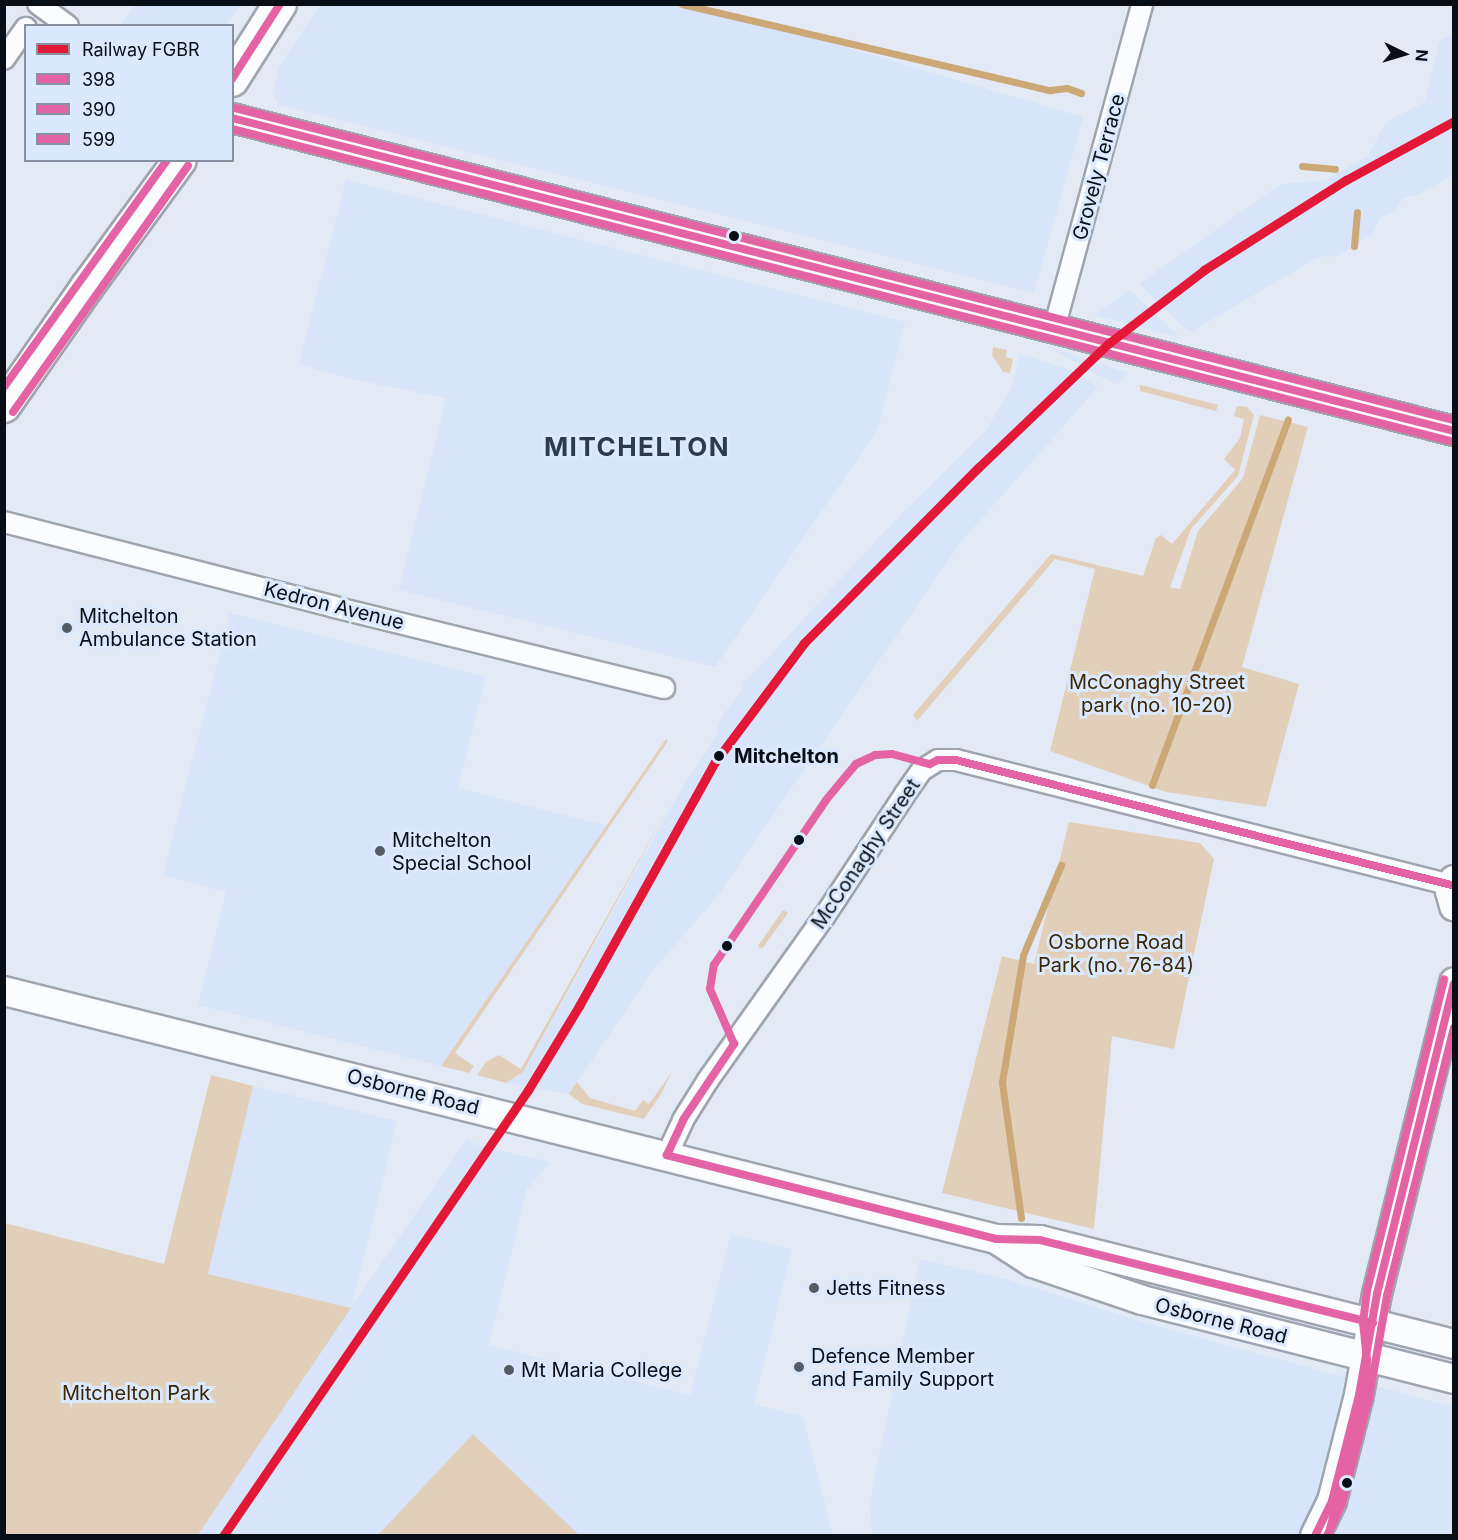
<!DOCTYPE html>
<style>
body{margin:0}
#map{position:relative;width:1458px;height:1540px;overflow:hidden;background:#e3eaf6;font-family:Inter,sans-serif}
div>[style]{position:absolute}
.built>*{inset:0;background:#d7e4f9}
.green>*{inset:0;background:#e2cfb9}
.stream>*{height:7px;margin:-3.5px;padding:0 3.5px;transform-origin:3.5px;border-radius:3.5px;background:#cba875}
.roads{filter:drop-shadow(2px 0 #9fa5ae) drop-shadow(-2px 0 #9fa5ae) drop-shadow(0 2px #9fa5ae) drop-shadow(0 -2px #9fa5ae)}
.street>*{height:20px;margin:-10px;padding:0 10px;transform-origin:10px;border-radius:10px;background:#fbfcfe}
.secondary>*{height:28px;margin:-14px;padding:0 14px;transform-origin:14px;border-radius:14px;background:#fbfcfe}
.primary>*{height:32px;margin:-16px;padding:0 16px;transform-origin:16px;border-radius:16px;background:#fbfcfe}
.bus-1>*{height:8px;margin:-4px;padding:0 4px;transform-origin:4px;border-radius:4px;background:#e463a4}
.bus-2>*{height:8px;margin:-4px;padding:0 4px;transform-origin:4px;border-radius:4px;background:#e463a4}
.bus-3>*{height:8px;margin:-4px;padding:0 4px;transform-origin:4px;border-radius:4px;background:#e463a4}
.rail-1>*{height:9px;margin:-4.5px;padding:0 4.5px;transform-origin:4.5px;border-radius:4.5px;background:#e31837}
.dots>*{width:16px;height:16px;translate:-50% -50%;box-sizing:border-box;border:3px solid #dbe9fe;border-radius:50%}
span{translate:-50% -50%;white-space:nowrap;text-align:center;line-height:1.15;-webkit-text-stroke:6px #dbe9fe;paint-order:stroke}
.street-label{font-size:20px;color:#080e16}
.poi-label{font-size:20px;color:#080e16}
.left{translate:0 -50%;text-align:left}
.park-label{font-size:20px;color:#3c2604}
.stop-label{font-size:20px;color:#080e16;font-weight:700}
.district-label{font-size:26px;color:#2c3a4e;font-weight:700;letter-spacing:1.5px}
.frame{position:absolute;inset:0;border:6px solid #080e16;pointer-events:none}
.legend{position:absolute;left:24px;top:24px;width:210px;height:138px;box-sizing:border-box;background:#dbe9fe;border:2px solid #8791a1;margin:0;padding:8px 10px;list-style:none;font-size:18px;color:#080e16}
.legend li{display:flex;align-items:center;gap:12px;height:30px}
.legend b{width:30px;border:2px solid #8791a1}
.north{position:absolute;left:1374px;top:24px;width:60px;height:60px;-webkit-text-stroke:4px #dbe9fe;paint-order:stroke;rotate:95deg;font-size:16px;font-weight:700;line-height:24px;text-align:center;color:#080e16}
.north::after{content:'';display:block;margin:auto;width:21px;height:27px;background:#080e16;clip-path:polygon(50% 0,100% 100%,50% 72%,0 100%)}
</style>
<div id="map">
<div class="built">
<div style="clip-path:polygon(135px 5px,135px 4px,240px 5px,226px 25px,121px 25px)"></div>
<div style="clip-path:polygon(682px 5px,773px 26px,1083px 117px,1034px 293px,279px 105px,273px 92px,279px 67px,320px 5px)"></div>
<div style="clip-path:polygon(1453px 34px,1453px 175px,1418px 195px,1403px 198px,1396px 210px,1380px 218px,1373px 233px,1336px 257px,1327px 255px,1315px 259px,1194px 330px,1188px 331px,1139px 284px,1281px 184px,1324px 181px,1368px 156px,1386px 122px,1425px 102px,1439px 42px)"></div>
<div style="clip-path:polygon(346px 180px,905px 322px,878px 429px,715px 667px,399px 590px,446px 398px,351px 379px,299px 364px)"></div>
<div style="clip-path:polygon(1130px 290px,1172px 330px,1181px 338px,1094px 315px)"></div>
<div style="clip-path:polygon(1045px 345px,1128px 373px,1116px 385px)"></div>
<div style="clip-path:polygon(1020px 354px,1068px 369px,1098px 387px,960px 543px,716px 898px,653px 970px,569px 1094px,506px 1083px,524px 1071px,674px 802px,716px 735px,721px 718px,741px 691px,743px 681px,748px 679px,901px 514px,985px 432px,1012px 386px)"></div>
<div style="clip-path:polygon(230px 613px,486px 677px,458px 788px,607px 826px,441px 1066px,198px 1005px,226px 892px,163px 875px)"></div>
<div style="clip-path:polygon(253px 1086px,397px 1121px,352px 1306px,467px 1139px,477px 1145px,550px 1162px,527px 1189px,489px 1345px,690px 1395px,731px 1234px,792px 1249px,754px 1404px,803px 1417px,833px 1535px,198px 1536px,351px 1308px,208px 1274px)"></div>
<div style="clip-path:polygon(920px 1259px,1006px 1279px,1150px 1324px,1453px 1407px,1453px 1535px,872px 1536px,870px 1506px,874px 1480px)"></div>
</div>
<div class="green">
<div style="clip-path:polygon(993px 347px,1007px 350px,1006px 357px,1013px 359px,1010px 373px,1003px 372px,992px 355px)"></div>
<div style="clip-path:polygon(1140px 385px,1145px 386px,1218px 405px,1216px 411px,1140px 391px)"></div>
<div style="clip-path:polygon(1237px 406px,1247px 407px,1254px 415px,1238px 476px,1191px 529px,1170px 587px,1180px 589px,1198px 531px,1243px 478px,1260px 415px,1308px 427px,1242px 667px,1299px 684px,1266px 807px,1166px 792px,1050px 751px,1095px 569px,1055px 559px,917px 721px,913px 715px,1051px 554px,1143px 576px,1156px 538px,1161px 535px,1172px 544px,1235px 470px,1224px 459px,1240px 438px,1244px 419px,1234px 416px)"></div>
<div style="clip-path:polygon(666px 739px,668px 741px,455px 1053px,474px 1066px,469px 1073px,441px 1066px)"></div>
<div style="clip-path:polygon(672px 801px,523px 1072px,506px 1083px,477px 1075px,486px 1062px,499px 1055px,521px 1069px)"></div>
<div style="clip-path:polygon(1069px 822px,1200px 843px,1214px 859px,1174px 1049px,1112px 1036px,1094px 1229px,942px 1193px,1002px 956px,1034px 964px)"></div>
<div style="clip-path:polygon(783px 910px,788px 913px,762px 949px,758px 946px)"></div>
<div style="clip-path:polygon(672px 1072px,661px 1094px,644px 1119px,582px 1104px,569px 1094px,577px 1082px,590px 1098px,635px 1111px,643px 1100px,649px 1104px)"></div>
<div style="clip-path:polygon(211px 1075px,253px 1086px,208px 1274px,351px 1308px,198px 1535px,5px 1535px,5px 1223px,164px 1264px)"></div>
<div style="clip-path:polygon(473px 1434px,579px 1535px,378px 1535px)"></div>
</div>
<div class="stream">
<div style="left:682px;top:4px;width:378px;rotate:13.2deg"></div>
<div style="left:1050px;top:90px;width:17px;rotate:-7deg"></div>
<div style="left:1067px;top:88px;width:15px;rotate:20deg"></div>
<div style="left:1302px;top:166px;width:33px;rotate:5deg"></div>
<div style="left:1354px;top:246px;width:34px;rotate:-85deg"></div>
<div style="left:1152px;top:785px;width:390px;rotate:-69.6deg"></div>
<div style="left:1021px;top:1218px;width:137px;rotate:-98deg"></div>
<div style="left:1002px;top:1082px;width:129px;rotate:-80.6deg"></div>
<div style="left:1023px;top:955px;width:98px;rotate:-67.1deg"></div>
</div>
<div class="roads">
<div class="street">
<div style="left:38px;top:4px;width:37px;rotate:36deg"></div>
<div style="left:4px;top:59px;width:38px;rotate:-55deg"></div>
<div style="left:1054px;top:329px;width:337px;rotate:-74.8deg"></div>
<div style="left:4px;top:522px;width:341px;rotate:14.4deg"></div>
<div style="left:334px;top:607px;width:340px;rotate:13.8deg"></div>
<div style="left:667px;top:1155px;width:38px;rotate:-65deg"></div>
<div style="left:683px;top:1120px;width:47px;rotate:-58deg"></div>
<div style="left:708px;top:1080px;width:200px;rotate:-54.6deg"></div>
<div style="left:824px;top:917px;width:147px;rotate:-56.6deg"></div>
<div style="left:905px;top:794px;width:29px;rotate:-55deg"></div>
<div style="left:922px;top:770px;width:19px;rotate:-32deg"></div>
<div style="left:938px;top:760px;width:18px"></div>
<div style="left:956px;top:760px;width:511px;rotate:14.17deg"></div>
</div>
<div class="secondary">
<div style="left:232px;top:118px;width:1261px;rotate:14.37deg"></div>
<div style="left:1454px;top:880px;width:12px;rotate:110deg"></div>
<div style="left:1450px;top:891px;width:16px;rotate:75deg"></div>
<div style="left:4px;top:991px;width:1023px;rotate:14.04deg"></div>
<div style="left:996px;top:1239px;width:44px;rotate:1.3deg"></div>
<div style="left:1040px;top:1240px;width:427px;rotate:14.1deg"></div>
<div style="left:996px;top:1239px;width:44px;rotate:33deg"></div>
<div style="left:1033px;top:1263px;width:115px;rotate:18.7deg"></div>
<div style="left:1142px;top:1300px;width:322px;rotate:14.2deg"></div>
<div style="left:1315px;top:1536px;width:39px;rotate:-64deg"></div>
<div style="left:1332px;top:1501px;width:109px;rotate:-75.7deg"></div>
<div style="left:1359px;top:1395px;width:103px;rotate:-79.9deg"></div>
<div style="left:1377px;top:1294px;width:321px;rotate:-76.1deg"></div>
</div>
<div class="primary">
<div style="left:232px;top:80px;width:90px;rotate:-57.7deg"></div>
<div style="left:4px;top:406px;width:145px;rotate:-55.1deg"></div>
<div style="left:87px;top:287px;width:157px;rotate:-53.8deg"></div>
</div>
</div>
<div class="bus-1">
<div style="left:232px;top:79px;width:89px;rotate:-57.4deg"></div>
<div style="left:232px;top:118px;width:1261px;rotate:14.37deg"></div>
<div style="left:1373px;top:1323px;width:343px;rotate:-166deg"></div>
<div style="left:1040px;top:1240px;width:44px;rotate:-178.7deg"></div>
<div style="left:996px;top:1239px;width:340px;rotate:-165.7deg"></div>
<div style="left:667px;top:1155px;width:38px;rotate:-65deg"></div>
<div style="left:683px;top:1120px;width:92px;rotate:-56.1deg"></div>
<div style="left:734px;top:1044px;width:60px;rotate:-113.6deg"></div>
<div style="left:710px;top:989px;width:24px;rotate:-81deg"></div>
<div style="left:714px;top:965px;width:199px;rotate:-55.8deg"></div>
<div style="left:826px;top:800px;width:47px;rotate:-50.2deg"></div>
<div style="left:856px;top:764px;width:21px;rotate:-25deg"></div>
<div style="left:875px;top:755px;width:17px;rotate:-3deg"></div>
<div style="left:892px;top:754px;width:39px;rotate:15deg"></div>
<div style="left:930px;top:764px;width:9px;rotate:-27deg"></div>
<div style="left:938px;top:760px;width:18px"></div>
<div style="left:956px;top:760px;width:511px;rotate:14.17deg"></div>
<div style="left:1315px;top:1536px;width:39px;rotate:-64deg"></div>
<div style="left:1332px;top:1501px;width:109px;rotate:-75.7deg"></div>
<div style="left:1359px;top:1395px;width:103px;rotate:-79.9deg"></div>
<div style="left:1377px;top:1294px;width:319px;rotate:-76.1deg"></div>
</div>
<div class="bus-2">
<div style="left:232px;top:129px;width:1258px;rotate:14.36deg"></div>
<div style="left:13px;top:412px;width:302px;rotate:-54.6deg"></div>
<div style="left:1327px;top:1536px;width:35px;rotate:-65deg"></div>
<div style="left:1342px;top:1504px;width:109px;rotate:-75.7deg"></div>
<div style="left:1369px;top:1398px;width:104px;rotate:-80deg"></div>
<div style="left:1387px;top:1296px;width:276px;rotate:-76deg"></div>
</div>
<div class="bus-3">
<div style="left:235px;top:108px;width:1258px;rotate:14.36deg"></div>
<div style="left:4px;top:387px;width:279px;rotate:-54.3deg"></div>
<div style="left:1329px;top:1533px;width:151px;rotate:-75.8deg"></div>
<div style="left:1366px;top:1387px;width:27px;rotate:-88deg"></div>
<div style="left:1367px;top:1360px;width:37px;rotate:-96deg"></div>
<div style="left:1363px;top:1323px;width:32px;rotate:-83deg"></div>
<div style="left:1367px;top:1291px;width:321px;rotate:-76.1deg"></div>
</div>
<div class="rail-1">
<div style="left:223px;top:1536px;width:540px;rotate:-55.63deg"></div>
<div style="left:528px;top:1090px;width:98px;rotate:-58.7deg"></div>
<div style="left:579px;top:1006px;width:279px;rotate:-60.9deg"></div>
<div style="left:715px;top:762px;width:149px;rotate:-53.2deg"></div>
<div style="left:804px;top:643px;width:247px;rotate:-45.2deg"></div>
<div style="left:978px;top:468px;width:181px;rotate:-43.7deg"></div>
<div style="left:1109px;top:343px;width:120px;rotate:-37.5deg"></div>
<div style="left:1204px;top:270px;width:168px;rotate:-32.4deg"></div>
<div style="left:1346px;top:180px;width:123px;rotate:-28.6deg"></div>
</div>
<div class="dots">
<div style="left:734px;top:236px;background:#080e16"></div>
<div style="left:67px;top:628px;background:#555b64"></div>
<div style="left:719px;top:756px;background:#080e16"></div>
<div style="left:799px;top:840px;background:#080e16"></div>
<div style="left:380px;top:851px;background:#555b64"></div>
<div style="left:727px;top:946px;background:#080e16"></div>
<div style="left:814px;top:1288px;background:#555b64"></div>
<div style="left:799px;top:1367px;background:#555b64"></div>
<div style="left:509px;top:1370px;background:#555b64"></div>
<div style="left:1347px;top:1483px;background:#080e16"></div>
</div>
<div class="street-label">
<span style="left:1099px;top:167px;rotate:-75deg">Grovely Terrace</span>
<span style="left:334px;top:606px;rotate:14deg">Kedron Avenue</span>
<span style="left:866px;top:854px;rotate:-56deg">McConaghy Street</span>
<span style="left:413px;top:1092px;rotate:14deg">Osborne Road</span>
<span style="left:1221px;top:1321px;rotate:14deg">Osborne Road</span>
</div>
<div class="poi-label">
<span class="left" style="left:79px;top:628px">Mitchelton<br>Ambulance Station</span>
<span class="left" style="left:392px;top:852px">Mitchelton<br>Special School</span>
<span class="left" style="left:826px;top:1288px">Jetts Fitness</span>
<span class="left" style="left:811px;top:1368px">Defence Member<br>and Family Support</span>
<span class="left" style="left:521px;top:1370px">Mt Maria College</span>
</div>
<div class="park-label">
<span style="left:1157px;top:694px">McConaghy Street<br>park (no. 10-20)</span>
<span style="left:1116px;top:954px">Osborne Road<br>Park (no. 76-84)</span>
<span style="left:136px;top:1393px">Mitchelton Park</span>
</div>
<div class="stop-label">
<span class="left" style="left:734px;top:756px">Mitchelton</span>
</div>
<div class="district-label">
<span style="left:637px;top:447px">MITCHELTON</span>
</div>
<div class="frame"></div>
<ul class="legend">
<li><b style="height:8px;background:#e31837"></b>Railway FGBR</li>
<li><b style="height:8px;background:#e463a4"></b>398</li>
<li><b style="height:8px;background:#e463a4"></b>390</li>
<li><b style="height:8px;background:#e463a4"></b>599</li>
</ul>
<div class="north">N</div>
</div>
